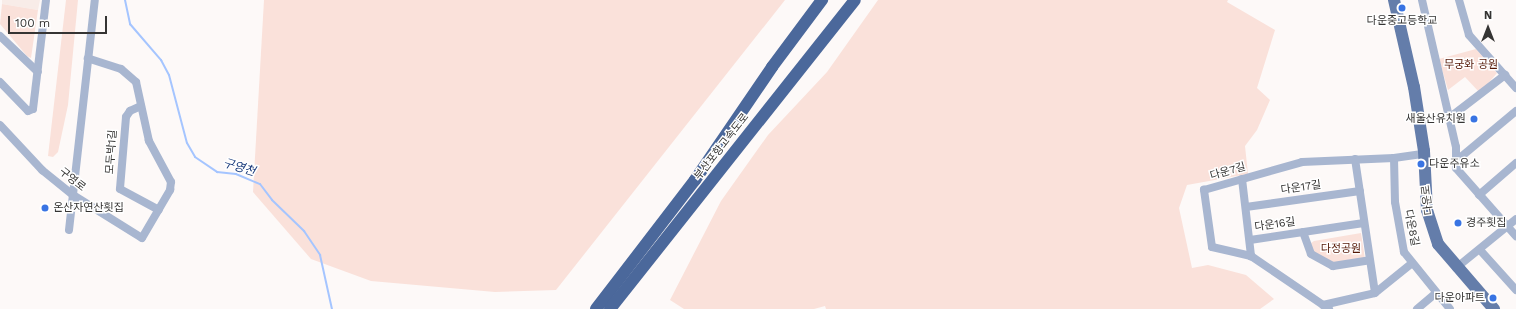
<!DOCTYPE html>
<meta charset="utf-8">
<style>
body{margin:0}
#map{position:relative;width:1516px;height:309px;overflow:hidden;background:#fdf9f8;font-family:"Work Sans","Noto Sans KR",sans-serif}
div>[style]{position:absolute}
.built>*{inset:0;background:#f8ece8}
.green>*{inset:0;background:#fae1da}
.stream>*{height:2px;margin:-1px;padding:0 1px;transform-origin:1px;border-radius:1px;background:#a5c5ff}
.street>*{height:8px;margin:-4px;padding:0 4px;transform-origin:4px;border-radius:4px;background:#a8b6d0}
.primary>*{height:12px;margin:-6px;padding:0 6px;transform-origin:6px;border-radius:6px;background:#647daa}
.highway>*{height:12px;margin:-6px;padding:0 6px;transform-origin:6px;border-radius:6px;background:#4b689b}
.dots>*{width:11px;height:11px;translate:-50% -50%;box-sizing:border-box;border:2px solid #fff;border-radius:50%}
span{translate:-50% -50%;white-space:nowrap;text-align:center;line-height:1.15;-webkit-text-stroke:3px #fff;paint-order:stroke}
.poi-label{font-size:11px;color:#353433}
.right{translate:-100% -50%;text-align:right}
.left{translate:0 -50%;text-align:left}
.park-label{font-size:11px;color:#541705}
.street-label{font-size:11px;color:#353433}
.water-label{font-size:12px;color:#16387a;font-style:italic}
.north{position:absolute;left:1468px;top:8px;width:40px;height:40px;-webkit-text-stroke:3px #fff;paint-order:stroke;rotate:0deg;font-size:11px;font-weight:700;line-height:16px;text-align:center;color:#353433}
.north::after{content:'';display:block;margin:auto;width:14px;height:18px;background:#353433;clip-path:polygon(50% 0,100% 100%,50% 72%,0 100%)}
.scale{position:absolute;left:8px;top:16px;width:99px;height:18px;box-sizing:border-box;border:2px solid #353433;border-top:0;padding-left:5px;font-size:12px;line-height:14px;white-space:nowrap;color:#353433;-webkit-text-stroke:3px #fff;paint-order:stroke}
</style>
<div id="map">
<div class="built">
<div style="clip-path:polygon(2px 0,40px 0,38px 10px,2px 4px)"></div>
</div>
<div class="green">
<div style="clip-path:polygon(66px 0,78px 0,68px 105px,58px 152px,53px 157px,48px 156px)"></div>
<div style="clip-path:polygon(264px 0,785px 0,556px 290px,495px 292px,371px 281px,311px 259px,253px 192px)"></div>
<div style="clip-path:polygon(878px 0,1228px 0,1227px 2px,1275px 30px,1257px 88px,1270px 100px,1257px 130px,1245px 146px,1248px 174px,1187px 185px,1179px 208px,1192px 268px,1208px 265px,1246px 275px,1274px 299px,1260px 309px,826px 309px,825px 306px,814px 309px,684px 309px,670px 300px,721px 201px,768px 135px,827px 72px)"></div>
<div style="clip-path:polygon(2px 4px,38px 10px,31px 58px,27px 56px,0 24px)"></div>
<div style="clip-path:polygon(1476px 49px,1497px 73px,1480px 93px,1465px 77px,1448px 90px,1439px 59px)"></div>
<div style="clip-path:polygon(1361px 233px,1365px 259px,1334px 263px,1313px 253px,1311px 243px,1314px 241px)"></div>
</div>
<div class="stream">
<div style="left:125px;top:0;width:25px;rotate:78deg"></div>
<div style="left:130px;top:24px;width:48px;rotate:49.3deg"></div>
<div style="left:161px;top:60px;width:17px;rotate:62deg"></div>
<div style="left:169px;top:75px;width:70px;rotate:75.2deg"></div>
<div style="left:187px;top:143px;width:16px;rotate:60deg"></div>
<div style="left:195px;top:157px;width:27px;rotate:34deg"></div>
<div style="left:217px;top:172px;width:19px;rotate:6deg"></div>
<div style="left:236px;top:174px;width:26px;rotate:23deg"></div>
<div style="left:260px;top:184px;width:20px;rotate:53deg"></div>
<div style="left:272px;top:200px;width:45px;rotate:44.1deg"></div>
<div style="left:304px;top:231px;width:29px;rotate:56deg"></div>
<div style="left:320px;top:255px;width:55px;rotate:77.5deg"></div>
</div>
<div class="street">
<div style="left:1422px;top:0;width:151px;rotate:77deg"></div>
<div style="left:1456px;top:147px;width:21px;rotate:90deg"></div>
<div style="left:1456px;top:168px;width:91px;rotate:48.6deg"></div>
<div style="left:1459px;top:0;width:36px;rotate:74deg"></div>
<div style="left:1469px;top:35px;width:71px;rotate:48.4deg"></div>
<div style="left:0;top:36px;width:52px;rotate:43.5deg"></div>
<div style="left:0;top:82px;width:40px;rotate:46deg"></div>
<div style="left:28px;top:111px;width:5px;rotate:-22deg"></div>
<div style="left:33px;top:109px;width:110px;rotate:-83.2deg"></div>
<div style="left:141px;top:106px;width:12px;rotate:156deg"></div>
<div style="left:130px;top:111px;width:7px;rotate:124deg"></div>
<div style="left:126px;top:117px;width:72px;rotate:94.8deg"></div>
<div style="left:120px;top:189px;width:44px;rotate:28.3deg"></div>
<div style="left:1449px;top:118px;width:71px;rotate:-37.5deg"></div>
<div style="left:0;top:125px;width:62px;rotate:47deg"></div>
<div style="left:42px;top:170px;width:40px;rotate:39deg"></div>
<div style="left:73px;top:195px;width:81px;rotate:31.9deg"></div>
<div style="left:142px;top:238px;width:56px;rotate:-59.7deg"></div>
<div style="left:170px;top:190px;width:8px;rotate:-83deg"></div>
<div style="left:171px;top:182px;width:47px;rotate:-118.2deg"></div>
<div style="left:149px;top:141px;width:60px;rotate:-102.4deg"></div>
<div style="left:136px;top:82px;width:20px;rotate:-139deg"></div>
<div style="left:121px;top:69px;width:35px;rotate:-162deg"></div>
<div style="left:1394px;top:158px;width:44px;rotate:88.7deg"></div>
<div style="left:1395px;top:202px;width:51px;rotate:79.8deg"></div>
<div style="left:1404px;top:252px;width:73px;rotate:51.1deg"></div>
<div style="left:1355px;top:159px;width:135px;rotate:81.5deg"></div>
<div style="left:1456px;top:161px;width:78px;rotate:-39.8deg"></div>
<div style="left:1242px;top:179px;width:78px;rotate:83.3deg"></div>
<div style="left:1479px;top:195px;width:49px;rotate:-40.9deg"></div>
<div style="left:1246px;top:207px;width:115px;rotate:-8deg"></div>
<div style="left:69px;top:230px;width:231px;rotate:-83.6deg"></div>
<div style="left:1303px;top:232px;width:23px;rotate:70deg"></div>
<div style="left:1311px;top:254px;width:25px;rotate:29deg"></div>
<div style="left:1333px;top:266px;width:37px;rotate:-9deg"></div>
<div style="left:1250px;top:240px;width:115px;rotate:-8.5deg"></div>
<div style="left:1480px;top:250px;width:54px;rotate:48deg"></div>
<div style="left:1456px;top:268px;width:77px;rotate:-39.2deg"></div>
<div style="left:1323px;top:305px;width:53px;rotate:-13deg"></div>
<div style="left:1375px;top:293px;width:46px;rotate:-38.9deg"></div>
<div style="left:1329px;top:309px;width:94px;rotate:-145.8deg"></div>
<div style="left:1251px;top:256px;width:40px;rotate:-167deg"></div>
<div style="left:1212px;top:247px;width:58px;rotate:-98deg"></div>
<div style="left:1204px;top:190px;width:102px;rotate:-15.9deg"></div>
<div style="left:1302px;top:162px;width:92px;rotate:-2.5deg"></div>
<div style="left:1394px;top:158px;width:30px;rotate:-8deg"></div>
<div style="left:1417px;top:309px;width:25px;rotate:-40deg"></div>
</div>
<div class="primary">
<div style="left:1394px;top:0;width:89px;rotate:77.1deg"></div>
<div style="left:1414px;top:87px;width:65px;rotate:81.1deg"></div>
<div style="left:1424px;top:151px;width:59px;rotate:87.1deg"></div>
<div style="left:1427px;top:210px;width:36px;rotate:72deg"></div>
<div style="left:1438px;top:244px;width:86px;rotate:49.3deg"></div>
</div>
<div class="highway">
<div style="left:596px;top:309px;width:163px;rotate:-52.5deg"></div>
<div style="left:695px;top:180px;width:137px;rotate:-55.7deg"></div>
<div style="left:772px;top:67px;width:84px;rotate:-53.3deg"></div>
<div style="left:610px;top:309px;width:394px;rotate:-51.6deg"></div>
</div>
<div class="dots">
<div style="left:1402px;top:8px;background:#3974e3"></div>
<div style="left:1474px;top:119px;background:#3974e3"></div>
<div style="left:1421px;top:164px;background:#3974e3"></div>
<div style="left:45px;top:208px;background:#3974e3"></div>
<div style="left:1458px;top:223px;background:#3974e3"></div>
<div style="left:1493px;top:298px;background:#3974e3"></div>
</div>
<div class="poi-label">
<span style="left:1402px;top:21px">다운중고등학교</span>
<span class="right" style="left:1466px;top:119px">새울산유치원</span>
<span class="left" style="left:1429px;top:164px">다운주유소</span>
<span class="left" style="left:53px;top:208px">온산자연산횟집</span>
<span class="left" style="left:1466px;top:223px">경주횟집</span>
<span class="right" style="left:1485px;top:298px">다운아파트</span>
</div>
<div class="park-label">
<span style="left:1471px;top:65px">무궁화 공원</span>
<span style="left:1341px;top:249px">다정공원</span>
</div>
<div class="street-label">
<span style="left:722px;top:147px;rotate:-52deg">부산포항고속도로</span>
<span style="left:112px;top:152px;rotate:-86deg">모두박1길</span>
<span style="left:1228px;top:172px;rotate:-16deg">다운7길</span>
<span style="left:72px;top:180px;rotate:38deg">구영로</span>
<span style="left:1301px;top:188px;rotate:-8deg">다운17길</span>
<span style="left:1428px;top:200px;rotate:-97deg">다운로</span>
<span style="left:1275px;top:225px;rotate:-8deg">다운16길</span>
<span style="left:1411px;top:228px;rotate:79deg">다운8길</span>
</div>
<div class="water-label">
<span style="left:239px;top:168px;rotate:17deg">구영천</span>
</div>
<div class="north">N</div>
<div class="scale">100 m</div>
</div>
